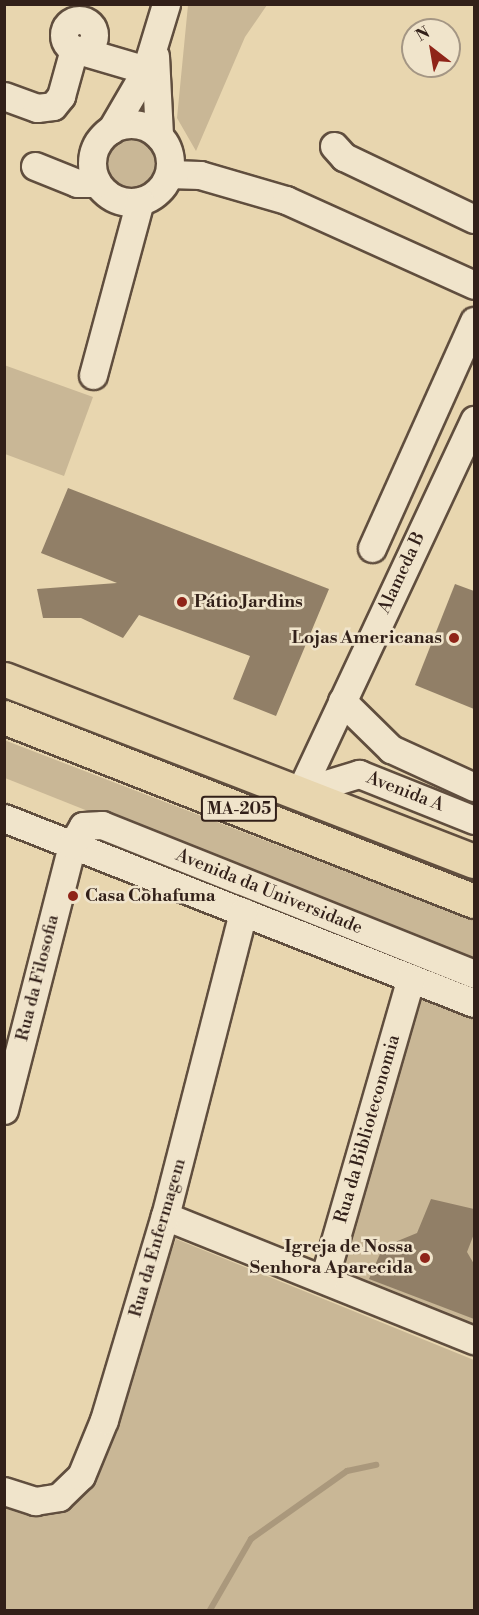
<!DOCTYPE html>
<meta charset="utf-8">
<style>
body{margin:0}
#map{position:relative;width:479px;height:1615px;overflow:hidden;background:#e8d6af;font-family:"Libre Bodoni",serif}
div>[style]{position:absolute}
.green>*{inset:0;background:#c9b796}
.round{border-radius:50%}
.stream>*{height:6px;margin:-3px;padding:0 3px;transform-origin:3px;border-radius:3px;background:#aa987c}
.building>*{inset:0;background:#917f67}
.roads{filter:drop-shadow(2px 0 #604e3e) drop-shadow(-2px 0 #604e3e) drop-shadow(0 2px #604e3e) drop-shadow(0 -2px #604e3e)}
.minor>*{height:27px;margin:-13.5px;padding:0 13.5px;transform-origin:13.5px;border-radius:13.5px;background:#f0e4cb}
.minor>.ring{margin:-13.5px;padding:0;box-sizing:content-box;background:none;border:27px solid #f0e4cb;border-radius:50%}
.major>*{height:33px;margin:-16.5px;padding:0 16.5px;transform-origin:16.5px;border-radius:16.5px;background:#e8d6af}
.dots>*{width:16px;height:16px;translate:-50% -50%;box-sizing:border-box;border:3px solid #f0e4cb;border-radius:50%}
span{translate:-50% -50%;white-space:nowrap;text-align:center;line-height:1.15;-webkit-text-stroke:5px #f0e4cb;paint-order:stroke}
.shield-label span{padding:2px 4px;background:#f0e4cb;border:2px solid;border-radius:4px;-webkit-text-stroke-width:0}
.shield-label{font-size:16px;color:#322019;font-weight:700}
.street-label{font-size:18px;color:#322019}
.poi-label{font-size:18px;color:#322019;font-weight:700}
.left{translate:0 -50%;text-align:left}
.right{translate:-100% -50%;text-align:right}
.frame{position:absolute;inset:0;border:6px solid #322019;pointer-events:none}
.north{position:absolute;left:401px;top:18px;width:60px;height:60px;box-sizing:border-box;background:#f0e4cb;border:2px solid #a49684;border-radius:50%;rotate:329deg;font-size:16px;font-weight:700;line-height:24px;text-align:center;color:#322019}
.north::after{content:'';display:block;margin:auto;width:21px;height:27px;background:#8f2418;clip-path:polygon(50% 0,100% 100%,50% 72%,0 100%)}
</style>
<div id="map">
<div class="green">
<div style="clip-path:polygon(188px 5px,267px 5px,245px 37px,196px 151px,177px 118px)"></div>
<div class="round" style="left:103px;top:134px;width:54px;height:54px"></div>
<div style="clip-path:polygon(4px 365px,93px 397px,64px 476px,5px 454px)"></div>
<div style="clip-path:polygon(4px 740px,474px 921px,474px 965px,5px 778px)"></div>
<div style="clip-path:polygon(417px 984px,474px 1009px,474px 1342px,325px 1283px)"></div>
<div style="clip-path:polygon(176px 1239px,474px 1360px,474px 1610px,5px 1610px,5px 1506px,34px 1516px,55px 1509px,94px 1467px)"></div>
</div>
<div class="stream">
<div style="left:210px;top:1610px;width:82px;rotate:-60deg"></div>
<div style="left:251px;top:1539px;width:118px;rotate:-35.3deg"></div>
<div style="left:347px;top:1471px;width:30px;rotate:-12deg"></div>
</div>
<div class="building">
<div style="clip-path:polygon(68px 488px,329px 589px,276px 716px,233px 699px,250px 656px,139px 615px,123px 638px,81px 618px,43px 618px,37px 589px,117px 583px,41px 553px)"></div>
<div style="clip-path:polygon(455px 584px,474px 591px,474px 709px,415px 685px)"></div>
<div style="clip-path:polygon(431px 1199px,474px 1209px,474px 1234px,467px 1252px,474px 1264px,474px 1319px,369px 1279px,383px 1247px,417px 1233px)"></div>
</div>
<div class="roads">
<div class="minor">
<div class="ring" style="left:64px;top:20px;width:3px;height:3px"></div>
<div style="left:78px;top:50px;width:71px;rotate:16.4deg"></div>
<div style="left:155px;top:56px;width:80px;rotate:87.1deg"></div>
<div style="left:4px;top:96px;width:35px;rotate:20deg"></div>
<div style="left:37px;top:108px;width:16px;rotate:-7deg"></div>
<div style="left:53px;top:106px;width:13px;rotate:-51deg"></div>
<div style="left:61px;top:96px;width:49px;rotate:-74.5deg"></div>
<div class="ring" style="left:92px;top:124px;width:51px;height:51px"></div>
<div style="left:111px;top:130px;width:69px;rotate:-59.7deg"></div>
<div style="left:146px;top:70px;width:69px;rotate:-73.1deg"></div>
<div style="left:334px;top:146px;width:15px;rotate:48deg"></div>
<div style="left:344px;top:157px;width:144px;rotate:25.5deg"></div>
<div style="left:35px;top:166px;width:45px;rotate:22deg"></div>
<div style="left:77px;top:183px;width:20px"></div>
<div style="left:169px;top:174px;width:31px;rotate:2deg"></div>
<div style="left:200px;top:175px;width:90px;rotate:16.2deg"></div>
<div style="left:286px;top:200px;width:206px;rotate:24.3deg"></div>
<div style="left:93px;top:375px;width:180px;rotate:-74.9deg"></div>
<div style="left:372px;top:548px;width:249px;rotate:-65.8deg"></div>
<div style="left:342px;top:701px;width:69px;rotate:44.4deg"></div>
<div style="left:391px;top:749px;width:91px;rotate:24.6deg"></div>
<div style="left:300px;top:792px;width:411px;rotate:-64.9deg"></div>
<div style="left:300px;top:792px;width:62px;rotate:-17deg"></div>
<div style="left:359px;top:774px;width:124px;rotate:21.8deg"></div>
<div style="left:4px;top:818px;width:505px;rotate:21.49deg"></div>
<div style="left:4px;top:1110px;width:274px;rotate:-75.6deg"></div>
<div style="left:72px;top:845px;width:22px;rotate:-60deg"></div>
<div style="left:83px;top:826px;width:19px;rotate:-3deg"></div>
<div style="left:102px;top:825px;width:401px;rotate:21.8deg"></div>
<div style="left:165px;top:1216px;width:333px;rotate:21.9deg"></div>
<div style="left:324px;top:1279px;width:313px;rotate:-73.9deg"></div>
<div style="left:4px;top:1491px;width:33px;rotate:18deg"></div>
<div style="left:35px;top:1501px;width:24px;rotate:-9deg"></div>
<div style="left:59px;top:1497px;width:30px;rotate:-44deg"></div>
<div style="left:81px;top:1476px;width:61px;rotate:-67.7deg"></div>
<div style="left:104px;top:1420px;width:213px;rotate:-73.4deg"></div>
<div style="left:165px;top:1216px;width:314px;rotate:-75.6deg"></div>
</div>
<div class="major">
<div style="left:4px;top:679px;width:504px;rotate:21.17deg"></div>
<div style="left:4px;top:717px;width:505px;rotate:21.38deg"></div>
</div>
</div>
<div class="dots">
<div style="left:182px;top:602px;background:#8f2418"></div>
<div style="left:454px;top:638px;background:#8f2418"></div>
<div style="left:73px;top:896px;background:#8f2418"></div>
<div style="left:425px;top:1258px;background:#8f2418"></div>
</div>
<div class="shield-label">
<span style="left:239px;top:809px">MA-205</span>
</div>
<div class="street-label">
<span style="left:402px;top:573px;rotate:-65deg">Alameda B</span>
<span style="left:405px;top:792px;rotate:21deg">Avenida A</span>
<span style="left:269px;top:892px;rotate:22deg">Avenida da Universidade</span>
<span style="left:38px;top:978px;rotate:-76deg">Rua da Filosofia</span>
<span style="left:368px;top:1129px;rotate:-74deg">Rua da Biblioteconomia</span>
<span style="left:158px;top:1238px;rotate:-74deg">Rua da Enfermagem</span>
</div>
<div class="poi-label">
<span class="left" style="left:194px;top:602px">Pátio Jardins</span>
<span class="right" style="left:442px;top:638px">Lojas Americanas</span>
<span class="left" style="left:85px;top:896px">Casa Cohafuma</span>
<span class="right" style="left:413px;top:1258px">Igreja de Nossa<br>Senhora Aparecida</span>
</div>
<div class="frame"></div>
<div class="north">N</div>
</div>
